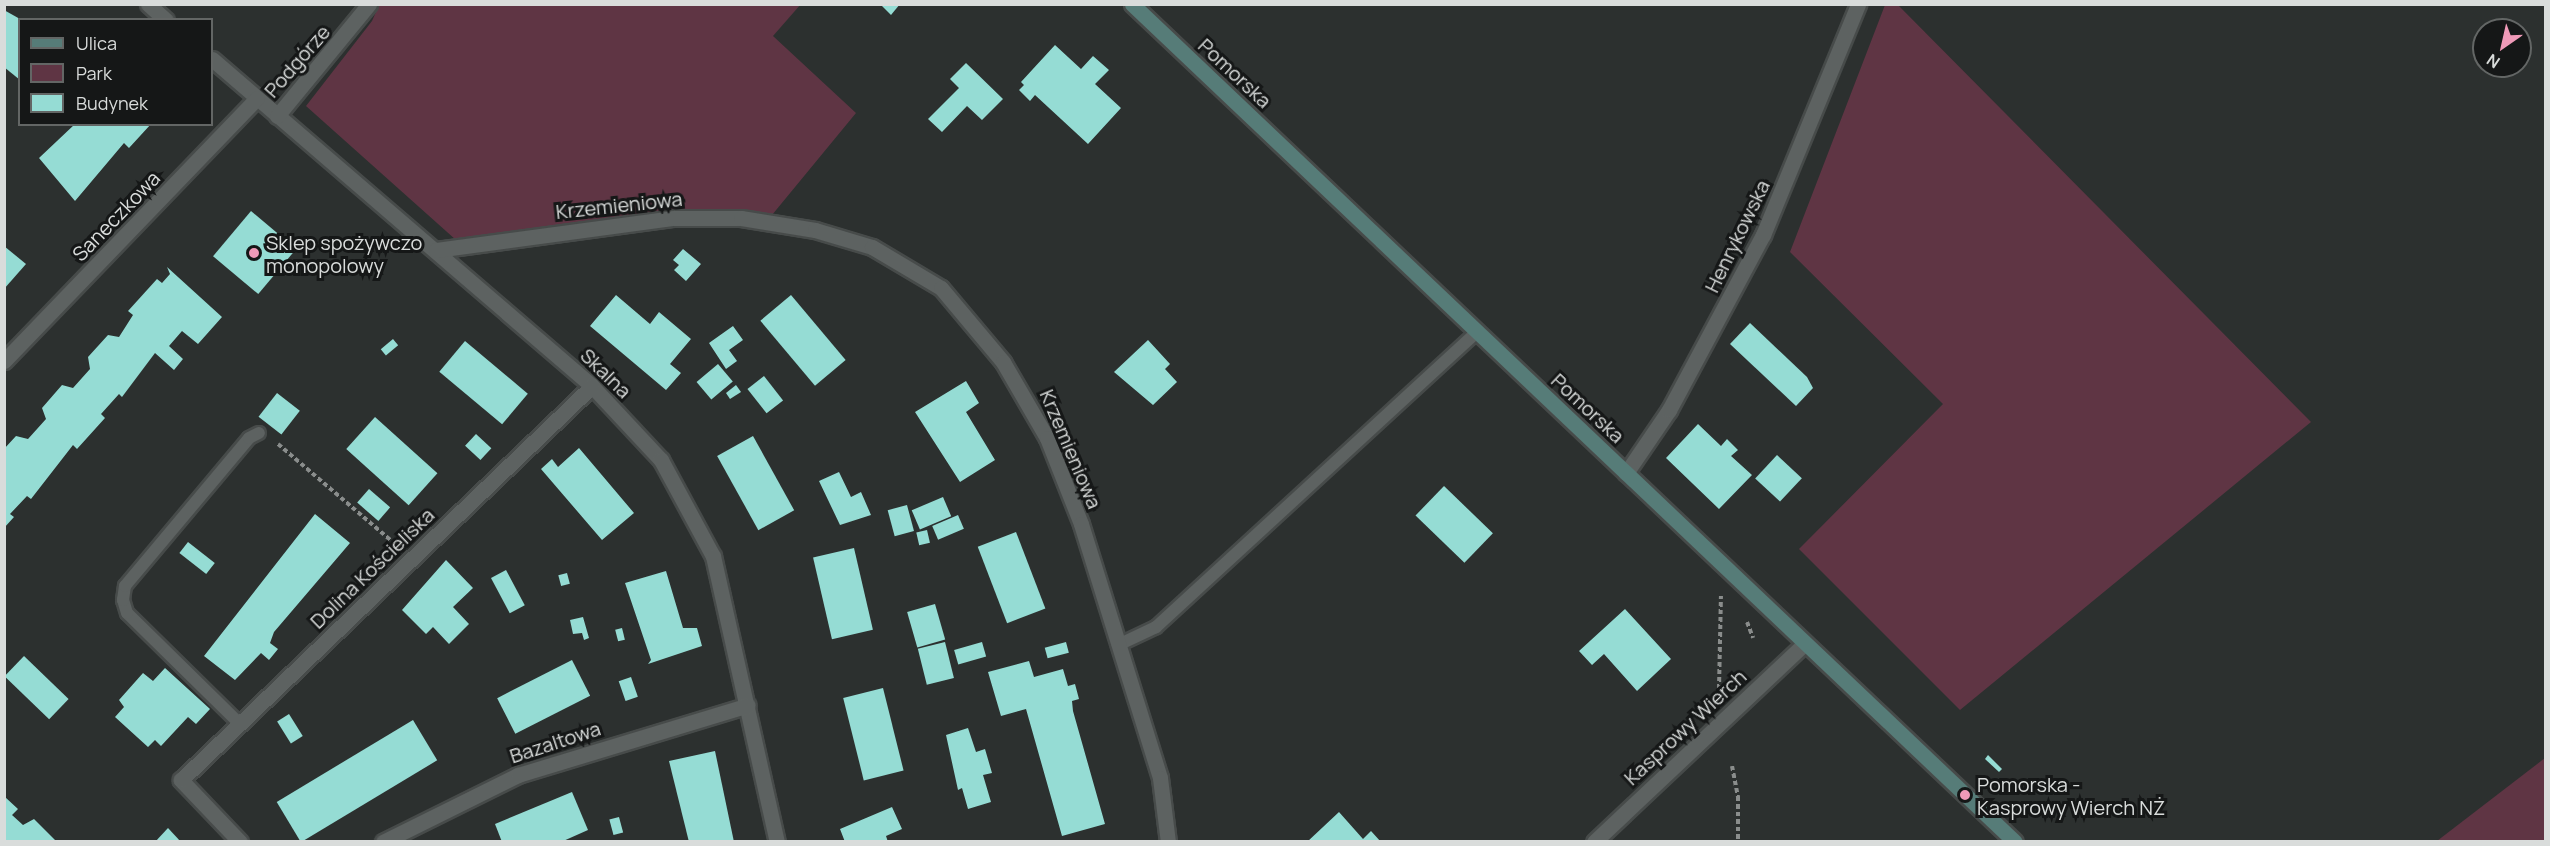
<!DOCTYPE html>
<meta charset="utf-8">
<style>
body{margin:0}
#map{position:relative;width:2550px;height:846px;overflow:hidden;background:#2c302f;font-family:Manrope,sans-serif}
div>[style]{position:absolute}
.green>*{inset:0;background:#5f3544}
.building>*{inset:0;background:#95dcd4;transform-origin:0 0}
.path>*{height:4px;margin-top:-2px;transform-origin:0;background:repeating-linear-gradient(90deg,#8a8d8c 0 4.5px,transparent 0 7.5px)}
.roads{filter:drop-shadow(2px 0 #474b4a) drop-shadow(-2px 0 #474b4a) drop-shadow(0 2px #474b4a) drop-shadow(0 -2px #474b4a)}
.lane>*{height:12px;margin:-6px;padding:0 6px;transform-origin:6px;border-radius:6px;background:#5d6261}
.street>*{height:15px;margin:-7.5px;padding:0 7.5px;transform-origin:7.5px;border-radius:7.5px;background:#5d6261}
.secondary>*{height:15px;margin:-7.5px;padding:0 7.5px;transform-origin:7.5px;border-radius:7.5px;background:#567c78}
.dots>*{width:16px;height:16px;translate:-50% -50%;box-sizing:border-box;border:3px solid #151717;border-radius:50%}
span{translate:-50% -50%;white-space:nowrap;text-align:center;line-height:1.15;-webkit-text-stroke:6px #151717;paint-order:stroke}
.street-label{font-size:20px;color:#d9dcdb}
.poi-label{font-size:20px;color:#d9dcdb}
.left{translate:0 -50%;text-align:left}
.frame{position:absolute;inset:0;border:6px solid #d9dcdb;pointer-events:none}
.legend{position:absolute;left:18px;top:18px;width:195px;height:108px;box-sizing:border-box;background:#151717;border:2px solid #636665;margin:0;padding:8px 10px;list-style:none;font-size:18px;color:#d9dcdb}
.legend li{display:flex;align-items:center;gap:12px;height:30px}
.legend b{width:30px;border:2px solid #636665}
.north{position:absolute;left:2472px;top:18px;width:60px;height:60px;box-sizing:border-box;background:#151717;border:2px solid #636665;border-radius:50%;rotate:214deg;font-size:16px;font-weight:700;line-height:24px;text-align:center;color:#d9dcdb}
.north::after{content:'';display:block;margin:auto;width:21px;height:27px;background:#ef9ab8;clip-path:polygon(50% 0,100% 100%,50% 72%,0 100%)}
</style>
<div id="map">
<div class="green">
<div style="clip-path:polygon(801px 4px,773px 36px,856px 113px,772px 215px,628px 215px,456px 240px,306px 106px,372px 21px,379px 5px)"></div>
<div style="clip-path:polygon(1885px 5px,1898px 5px,2311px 422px,1960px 710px,1799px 549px,1943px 404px,1790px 252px)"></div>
<div style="clip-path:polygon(2545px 758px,2545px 841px,2437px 841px)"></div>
</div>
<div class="building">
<div style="clip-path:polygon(880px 4px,900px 4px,891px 15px)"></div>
<div style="clip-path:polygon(4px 10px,20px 19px,20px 80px,4px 67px)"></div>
<div style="clip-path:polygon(1055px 45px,1081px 69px,1093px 56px,1109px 70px,1095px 84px,1121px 108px,1088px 144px,1035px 95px,1030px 101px,1019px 90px,1024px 85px,1021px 82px)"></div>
<div style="clip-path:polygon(966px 63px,1003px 99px,982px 120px,967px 106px,942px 132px,928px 119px,959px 88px,950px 79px)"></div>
<div style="clip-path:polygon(75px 124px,151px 124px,129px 148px,124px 143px,75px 201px,39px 158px)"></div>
<div style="left:251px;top:211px;width:59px;height:59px;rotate:40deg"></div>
<div style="clip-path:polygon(4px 246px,26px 264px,4px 289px)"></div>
<div style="clip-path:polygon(683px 249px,701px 264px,686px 281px,674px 270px,679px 265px,673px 260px)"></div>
<div style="clip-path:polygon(167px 267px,222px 317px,198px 344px,182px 331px,169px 346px,183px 359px,174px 370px,155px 353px,122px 397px,119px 394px,101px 414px,105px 418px,77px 449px,73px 445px,31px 499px,27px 496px,10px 514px,14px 517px,4px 528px,4px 449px,16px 436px,28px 439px,46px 419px,42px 408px,62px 385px,73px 388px,90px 369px,88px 357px,108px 335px,119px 337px,133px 315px,128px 311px,157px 279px,162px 283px,170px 274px)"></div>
<div style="clip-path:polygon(616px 295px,650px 324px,659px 312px,691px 339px,670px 364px,681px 373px,666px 390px,590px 326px)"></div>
<div style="left:791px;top:295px;width:85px;height:40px;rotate:50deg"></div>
<div style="clip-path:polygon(1750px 323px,1807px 377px,1813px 388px,1796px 406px,1730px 344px)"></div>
<div style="clip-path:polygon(733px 326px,743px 340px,729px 350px,737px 361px,726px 369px,709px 343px)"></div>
<div style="left:393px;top:339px;width:8px;height:16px;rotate:50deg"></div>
<div style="clip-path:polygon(1148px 340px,1170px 364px,1165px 369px,1177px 382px,1153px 405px,1114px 372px)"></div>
<div style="left:465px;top:341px;width:82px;height:40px;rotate:40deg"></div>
<div style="left:718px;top:364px;width:23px;height:28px;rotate:50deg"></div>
<div style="left:764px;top:376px;width:31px;height:21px;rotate:52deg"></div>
<div style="clip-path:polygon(966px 381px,979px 403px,966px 412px,995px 460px,960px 482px,915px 412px)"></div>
<div style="clip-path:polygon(736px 385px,741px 392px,730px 399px,726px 393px)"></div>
<div style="left:277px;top:393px;width:29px;height:30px;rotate:38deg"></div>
<div style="left:375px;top:417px;width:84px;height:43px;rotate:42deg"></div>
<div style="clip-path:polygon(1698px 424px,1721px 446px,1727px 439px,1738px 450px,1731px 456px,1752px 475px,1719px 509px,1666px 458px)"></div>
<div style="left:476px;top:434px;width:21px;height:16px;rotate:43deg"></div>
<div style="left:753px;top:436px;width:85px;height:41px;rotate:61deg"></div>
<div style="clip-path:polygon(579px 448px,634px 513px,602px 540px,541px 469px,552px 459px,558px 467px)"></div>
<div style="left:1777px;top:455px;width:34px;height:32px;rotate:43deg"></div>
<div style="clip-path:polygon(839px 472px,851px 497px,861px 492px,871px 515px,840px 525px,819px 481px)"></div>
<div style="left:1444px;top:486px;width:68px;height:41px;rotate:44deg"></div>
<div style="left:369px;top:489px;width:28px;height:18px;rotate:41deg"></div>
<div style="left:943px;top:497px;width:21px;height:34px;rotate:67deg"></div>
<div style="left:907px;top:505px;width:27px;height:20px;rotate:75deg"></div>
<div style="clip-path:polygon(315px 514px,350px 543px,274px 632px,270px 643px,278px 649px,269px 660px,261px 653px,235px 680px,204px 656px)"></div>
<div style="left:958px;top:515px;width:15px;height:28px;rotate:67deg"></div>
<div style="left:927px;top:530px;width:13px;height:11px;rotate:77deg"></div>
<div style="left:1016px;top:532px;width:82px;height:41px;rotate:69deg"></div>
<div style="left:188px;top:542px;width:34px;height:14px;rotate:38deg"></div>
<div style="left:854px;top:548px;width:84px;height:42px;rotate:77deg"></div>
<div style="clip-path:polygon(446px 560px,473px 588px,453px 607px,469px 624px,449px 644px,433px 627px,426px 634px,402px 610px)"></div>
<div style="left:506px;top:570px;width:40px;height:17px;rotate:62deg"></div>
<div style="clip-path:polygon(666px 571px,683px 628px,697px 628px,702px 646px,648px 664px,651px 660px,625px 583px)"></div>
<div style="left:567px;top:573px;width:11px;height:9px;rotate:75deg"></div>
<div style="left:935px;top:604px;width:37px;height:29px;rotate:74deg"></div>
<div style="clip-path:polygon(1625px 609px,1671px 659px,1637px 691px,1604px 654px,1592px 665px,1579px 651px)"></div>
<div style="clip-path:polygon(583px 617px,589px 638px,584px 640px,582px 633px,573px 634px,570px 620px)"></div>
<div style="left:622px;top:628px;width:12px;height:7px;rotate:76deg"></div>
<div style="left:945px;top:642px;width:37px;height:28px;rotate:76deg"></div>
<div style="left:982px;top:642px;width:15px;height:29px;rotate:74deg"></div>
<div style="left:1066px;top:642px;width:11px;height:22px;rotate:75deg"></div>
<div style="left:24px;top:656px;width:62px;height:28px;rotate:44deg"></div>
<div style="left:572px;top:660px;width:40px;height:84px;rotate:63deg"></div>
<div style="clip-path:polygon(1029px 661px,1034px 677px,1063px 669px,1068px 686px,1075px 684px,1079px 699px,1072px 701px,1073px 711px,1105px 824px,1062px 836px,1026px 709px,1001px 716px,988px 672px)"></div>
<div style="clip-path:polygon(165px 668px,210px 709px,196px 724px,188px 717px,161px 746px,155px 740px,148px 747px,115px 717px,124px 707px,119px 700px,143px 673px,153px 681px)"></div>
<div style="left:631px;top:677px;width:21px;height:13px;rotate:71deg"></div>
<div style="left:883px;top:688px;width:85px;height:41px;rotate:76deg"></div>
<div style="left:289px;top:714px;width:26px;height:14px;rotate:58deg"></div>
<div style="left:413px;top:720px;width:47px;height:159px;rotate:59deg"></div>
<div style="clip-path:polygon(968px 728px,976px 752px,985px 749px,992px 773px,983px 775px,991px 802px,968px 809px,962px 788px,958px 790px,946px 735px)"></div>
<div style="clip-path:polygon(715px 751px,734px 842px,689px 842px,669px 761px)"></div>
<div style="clip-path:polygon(1988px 755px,2002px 769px,1999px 772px,1985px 759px)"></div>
<div style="clip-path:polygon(572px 792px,588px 830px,561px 842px,502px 842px,495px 824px)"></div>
<div style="clip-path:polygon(5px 797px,18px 809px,12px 815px,23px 825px,34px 819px,57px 842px,5px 842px)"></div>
<div style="clip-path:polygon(892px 807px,902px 829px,886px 836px,888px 842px,845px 842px,840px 829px)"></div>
<div style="clip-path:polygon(1339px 812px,1363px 839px,1371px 831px,1381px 842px,1307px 842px)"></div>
<div style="left:619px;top:817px;width:16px;height:10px;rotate:75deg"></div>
<div style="clip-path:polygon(168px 828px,181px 842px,155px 842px)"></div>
</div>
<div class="path">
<div style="left:278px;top:444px;width:154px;rotate:40.5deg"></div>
<div style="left:1747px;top:622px;width:17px;rotate:69deg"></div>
<div style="left:1719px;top:689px;width:93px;rotate:-88.8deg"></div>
<div style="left:1732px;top:766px;width:32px;rotate:79deg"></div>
<div style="left:1738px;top:797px;width:45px;rotate:90deg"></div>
</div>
<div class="roads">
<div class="lane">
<div style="left:1118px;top:645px;width:42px;rotate:-25.3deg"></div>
<div style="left:1156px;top:627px;width:436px;rotate:-42.6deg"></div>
<div style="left:240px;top:724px;width:158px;rotate:-135.5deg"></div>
<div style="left:127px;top:613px;width:14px;rotate:-107deg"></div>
<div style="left:123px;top:600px;width:14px;rotate:-82deg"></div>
<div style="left:125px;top:586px;width:193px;rotate:-50deg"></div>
<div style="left:249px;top:438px;width:11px;rotate:-27deg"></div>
</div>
<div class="street">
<div style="left:148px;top:4px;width:24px;rotate:42deg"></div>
<div style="left:212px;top:59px;width:501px;rotate:40.71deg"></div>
<div style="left:592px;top:386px;width:101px;rotate:47deg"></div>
<div style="left:661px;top:460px;width:109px;rotate:61.6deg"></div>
<div style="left:713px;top:556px;width:293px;rotate:77.4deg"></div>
<div style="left:277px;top:116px;width:145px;rotate:-50.6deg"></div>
<div style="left:436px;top:250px;width:240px;rotate:-7.7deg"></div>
<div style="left:674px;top:218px;width:67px"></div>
<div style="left:741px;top:218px;width:75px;rotate:9.2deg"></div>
<div style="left:815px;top:230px;width:59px;rotate:16.6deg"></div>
<div style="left:872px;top:247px;width:80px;rotate:30.7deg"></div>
<div style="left:941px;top:288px;width:97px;rotate:50deg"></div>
<div style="left:1003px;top:362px;width:88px;rotate:59.9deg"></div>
<div style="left:1047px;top:438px;width:92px;rotate:68.4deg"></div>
<div style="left:1081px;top:524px;width:266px;rotate:72.7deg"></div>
<div style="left:1160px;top:778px;width:64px;rotate:82.9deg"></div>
<div style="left:4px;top:361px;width:365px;rotate:-46.1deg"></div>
<div style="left:1626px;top:473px;width:76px;rotate:-55.7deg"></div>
<div style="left:1669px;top:410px;width:199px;rotate:-61.8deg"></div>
<div style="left:1763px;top:235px;width:250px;rotate:-67.6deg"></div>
<div style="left:240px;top:842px;width:86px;rotate:-133.6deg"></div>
<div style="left:181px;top:780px;width:569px;rotate:-43.79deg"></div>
<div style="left:383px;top:842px;width:151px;rotate:-26.4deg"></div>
<div style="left:518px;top:775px;width:240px;rotate:-16.9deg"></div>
<div style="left:1594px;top:842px;width:290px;rotate:-43.3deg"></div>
</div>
<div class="secondary">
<div style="left:1132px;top:4px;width:1217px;rotate:43.5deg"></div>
</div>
</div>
<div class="dots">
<div style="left:254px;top:253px;background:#ef9ab8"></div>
<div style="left:1965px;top:795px;background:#ef9ab8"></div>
</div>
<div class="street-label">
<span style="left:297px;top:61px;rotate:-49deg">Podgórze</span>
<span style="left:1235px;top:73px;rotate:43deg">Pomorska</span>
<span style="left:619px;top:205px;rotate:-6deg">Krzemieniowa</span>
<span style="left:116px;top:216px;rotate:-46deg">Saneczkowa</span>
<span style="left:1737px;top:236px;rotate:-64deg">Henrykowska</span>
<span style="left:606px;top:373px;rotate:44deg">Skalna</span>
<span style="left:1588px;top:408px;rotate:43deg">Pomorska</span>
<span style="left:1071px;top:449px;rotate:67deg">Krzemieniowa</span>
<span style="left:372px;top:568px;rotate:-44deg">Dolina Kościeliska</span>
<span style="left:1685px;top:727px;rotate:-43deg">Kasprowy Wierch</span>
<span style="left:555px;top:742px;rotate:-18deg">Bazaltowa</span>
</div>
<div class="poi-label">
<span class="left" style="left:266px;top:254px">Sklep spożywczo<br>monopolowy</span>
<span class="left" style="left:1977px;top:796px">Pomorska -<br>Kasprowy Wierch NŻ</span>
</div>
<div class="frame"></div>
<ul class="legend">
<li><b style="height:8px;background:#567c78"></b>Ulica</li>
<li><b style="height:16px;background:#5f3544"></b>Park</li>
<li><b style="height:16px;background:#95dcd4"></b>Budynek</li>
</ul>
<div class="north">N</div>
</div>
